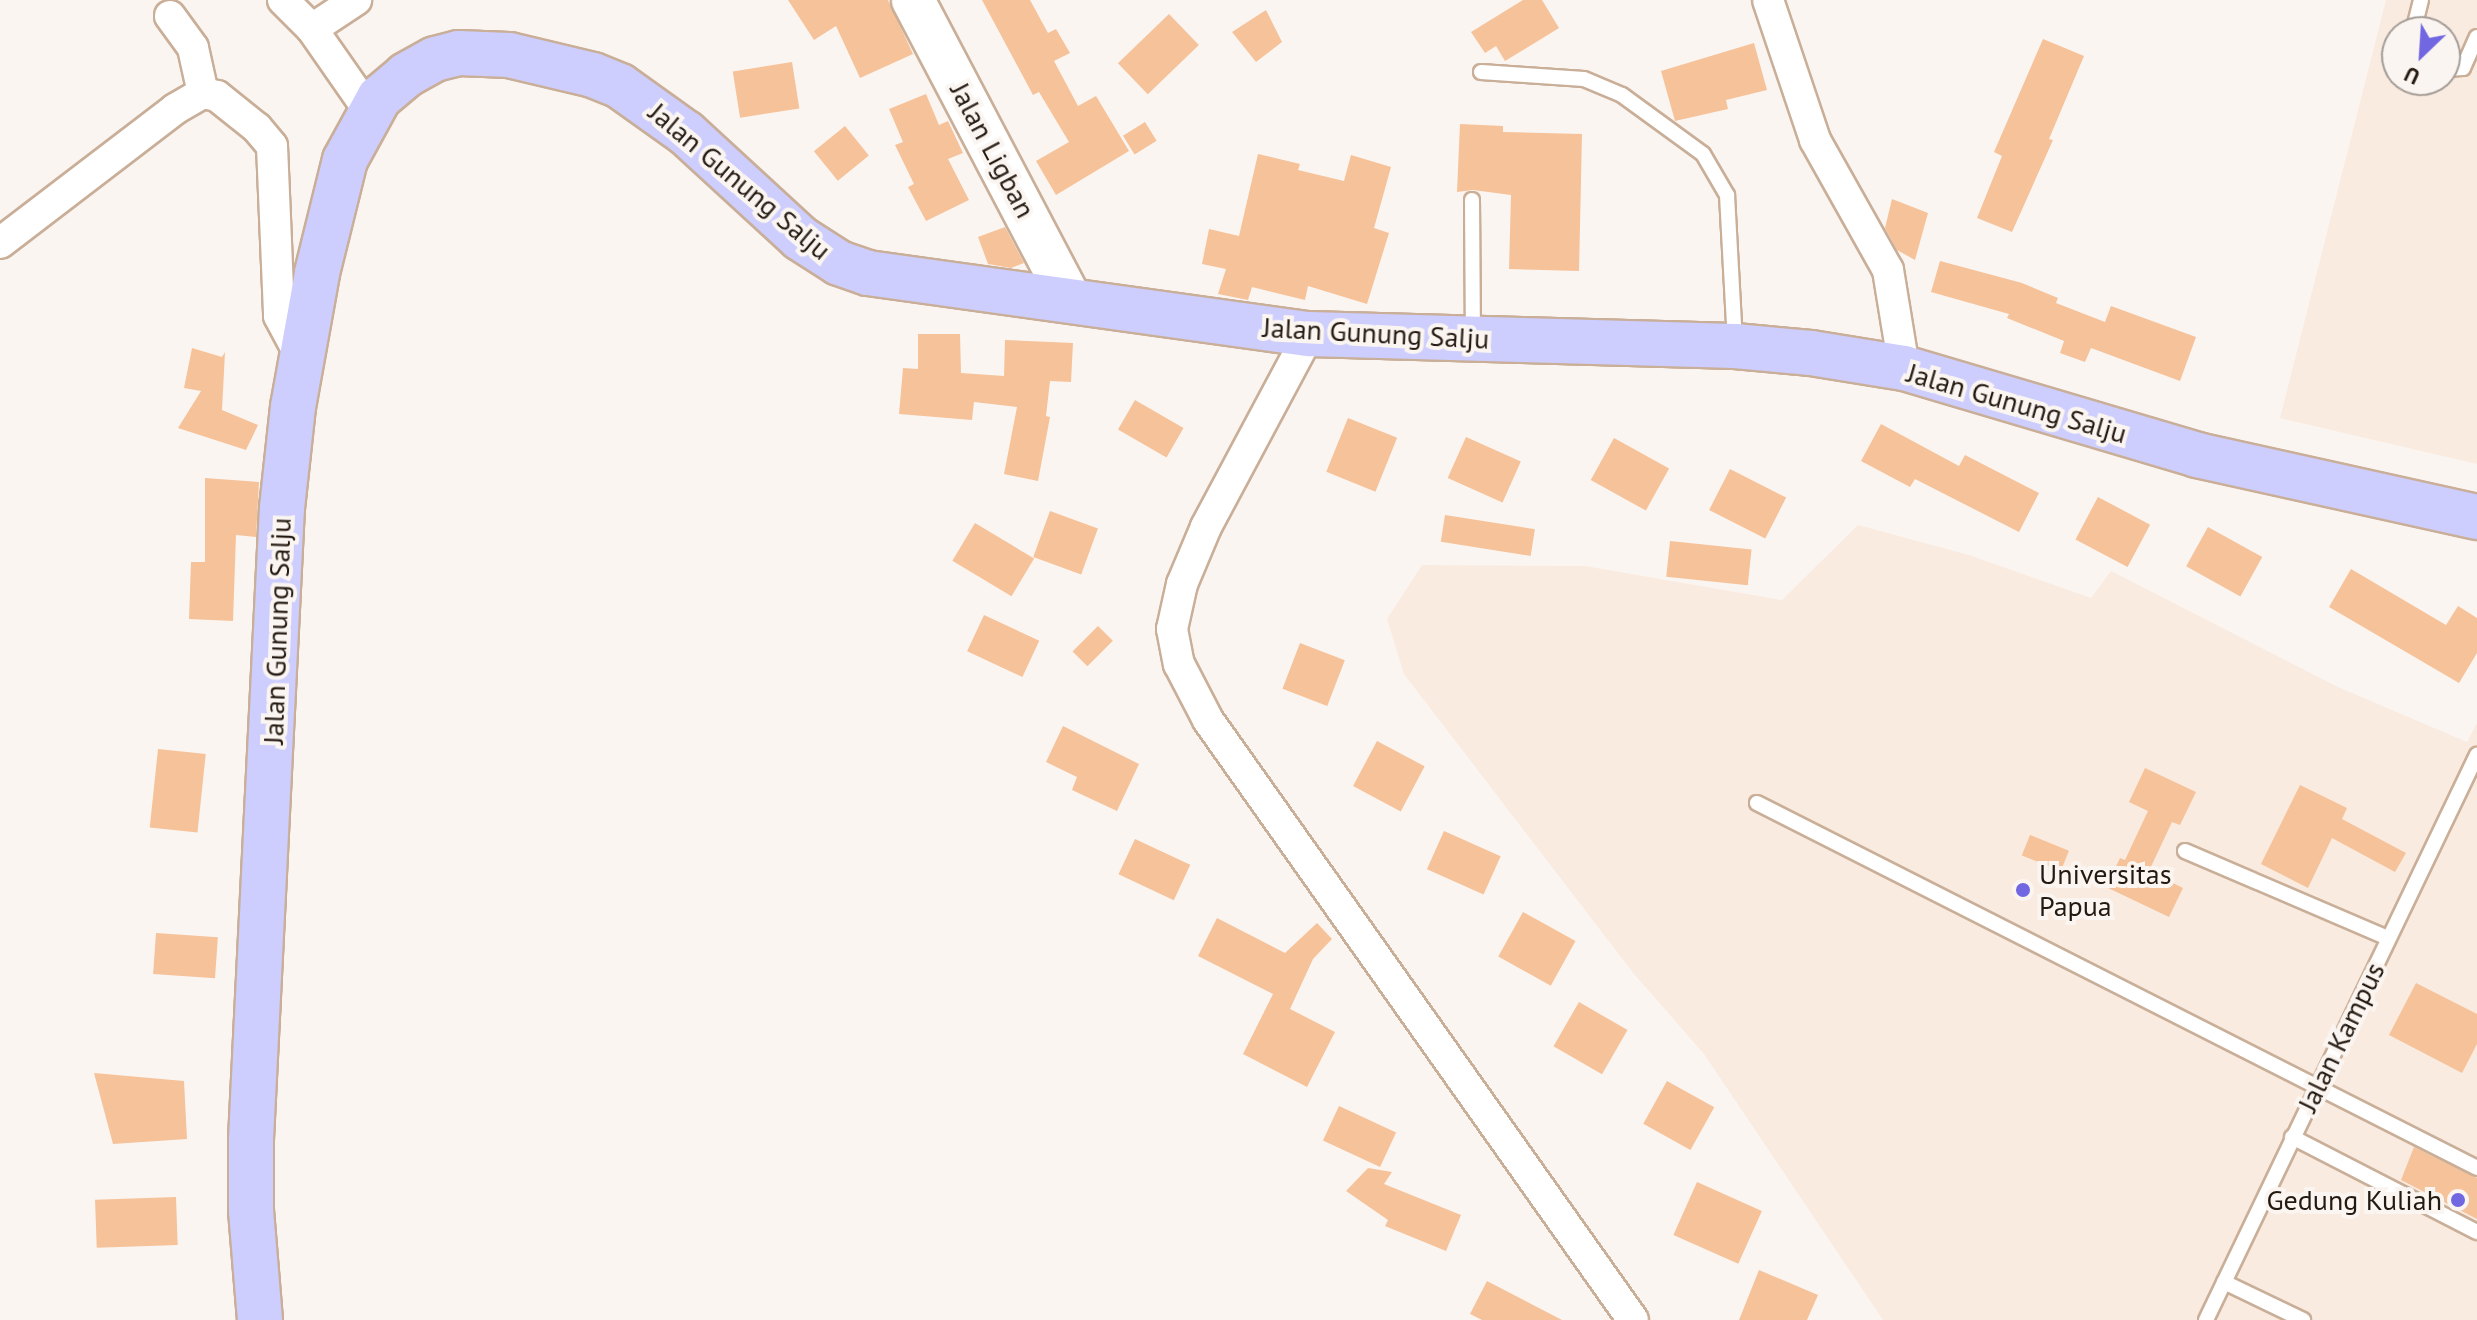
<!DOCTYPE html>
<style>
body{margin:0}
#map{position:relative;width:2477px;height:1320px;overflow:hidden;background:#fbf5f1;font-family:"PT Sans",sans-serif}
div>[style]{position:absolute}
.built>*{inset:0;background:#faebe0}
.building>*{inset:0;background:#f6c299;transform-origin:0 0}
.roads{filter:drop-shadow(2px 0 #c9ae98) drop-shadow(-2px 0 #c9ae98) drop-shadow(0 2px #c9ae98) drop-shadow(0 -2px #c9ae98)}
.lane>*{height:14px;margin:-7px;padding:0 7px;transform-origin:7px;border-radius:7px;background:#fff}
.street>*{height:30px;margin:-15px;padding:0 15px;transform-origin:15px;border-radius:15px;background:#fff}
.secondary>*{height:42px;margin:-21px;padding:0 21px;transform-origin:21px;border-radius:21px;background:#fff}
.primary>*{height:44px;margin:-22px;padding:0 22px;transform-origin:22px;border-radius:22px;background:#cdcefd}
.dots>*{width:22px;height:22px;translate:-50% -50%;box-sizing:border-box;border:4px solid #fbf5f1;border-radius:50%}
span{translate:-50% -50%;white-space:nowrap;text-align:center;line-height:1.15;-webkit-text-stroke:8px #fbf5f1;paint-order:stroke}
.street-label{font-size:28px;color:#231911}
.poi-label{font-size:28px;color:#231911}
.left{translate:0 -50%;text-align:left}
.right{translate:-100% -50%;text-align:right}
.north{position:absolute;left:2381px;top:16px;width:80px;height:80px;box-sizing:border-box;background:#fbf5f1;border:2px solid #a59d97;border-radius:50%;rotate:205deg;font-size:22px;font-weight:700;line-height:32px;text-align:center;color:#231911}
.north::after{content:'';display:block;margin:auto;width:28px;height:36px;background:#7067e1;clip-path:polygon(50% 0,100% 100%,50% 72%,0 100%)}
</style>
<div id="map">
<div class="built">
<div style="clip-path:polygon(evenodd,2386px 0,2477px 0,2477px 464px,2280px 418px,2386px 0,2397px 32px,2445px 32px,2445px 80px,2397px 80px,2397px 32px)"></div>
<div style="clip-path:polygon(1858px 525px,1969px 555px,2091px 598px,2111px 571px,2338px 687px,2467px 742px,2477px 723px,2477px 1320px,1883px 1320px,1704px 1054px,1634px 974px,1404px 674px,1387px 619px,1422px 565px,1585px 566px,1782px 600px)"></div>
</div>
<div class="building">
<div style="clip-path:polygon(788px 0,888px 0,913px 54px,860px 78px,836px 26px,814px 40px)"></div>
<div style="clip-path:polygon(982px 0,1030px 0,1048px 33px,1056px 29px,1070px 53px,1054px 61px,1078px 106px,1096px 96px,1129px 151px,1056px 195px,1036px 161px,1069px 142px,1039px 92px,1033px 95px)"></div>
<div style="clip-path:polygon(1523px 0,1542px 0,1559px 28px,1505px 61px,1496px 46px,1485px 53px,1471px 32px)"></div>
<div style="clip-path:polygon(1266px 10px,1282px 42px,1256px 62px,1232px 32px)"></div>
<div style="left:1169px;top:14px;width:43px;height:71px;rotate:46deg"></div>
<div style="clip-path:polygon(2043px 39px,2084px 56px,2049px 139px,2053px 140px,2012px 232px,1977px 218px,2002px 156px,1994px 152px)"></div>
<div style="clip-path:polygon(1754px 43px,1767px 90px,1726px 100px,1728px 109px,1675px 121px,1661px 71px)"></div>
<div style="left:792px;top:62px;width:47px;height:60px;rotate:81deg"></div>
<div style="clip-path:polygon(926px 94px,939px 125px,948px 121px,963px 153px,948px 159px,969px 200px,926px 221px,908px 187px,914px 184px,895px 145px,903px 142px,889px 109px)"></div>
<div style="left:1145px;top:122px;width:22px;height:26px;rotate:58deg"></div>
<div style="clip-path:polygon(1460px 124px,1503px 126px,1503px 132px,1582px 134px,1579px 271px,1509px 269px,1511px 195px,1473px 190px,1457px 192px)"></div>
<div style="left:845px;top:126px;width:38px;height:40px;rotate:51deg"></div>
<div style="clip-path:polygon(1258px 154px,1300px 164px,1298px 170px,1344px 181px,1351px 155px,1391px 167px,1374px 228px,1389px 233px,1367px 304px,1308px 286px,1305px 300px,1252px 287px,1248px 300px,1218px 294px,1226px 269px,1202px 264px,1209px 229px,1239px 236px)"></div>
<div style="clip-path:polygon(1892px 199px,1928px 213px,1915px 260px,1897px 250px,1885px 228px)"></div>
<div style="clip-path:polygon(1005px 227px,1024px 263px,1011px 268px,988px 264px,978px 237px)"></div>
<div style="clip-path:polygon(1940px 261px,2022px 283px,2058px 298px,2056px 303px,2105px 322px,2111px 306px,2196px 337px,2180px 381px,2091px 348px,2085px 362px,2060px 353px,2064px 341px,2007px 318px,2009px 314px,1931px 292px)"></div>
<div style="clip-path:polygon(918px 334px,960px 334px,961px 373px,1004px 376px,1005px 340px,1073px 343px,1071px 382px,1050px 381px,1046px 416px,1050px 417px,1038px 481px,1004px 474px,1017px 407px,974px 402px,972px 420px,899px 414px,903px 368px,918px 369px)"></div>
<div style="clip-path:polygon(192px 348px,222px 357px,225px 352px,222px 410px,258px 425px,246px 450px,178px 428px,201px 391px,184px 388px)"></div>
<div style="left:1135px;top:400px;width:56px;height:34px;rotate:30deg"></div>
<div style="left:1348px;top:418px;width:53px;height:58px;rotate:22deg"></div>
<div style="clip-path:polygon(1881px 424px,1959px 466px,1965px 455px,2039px 493px,2019px 532px,1915px 479px,1910px 487px,1861px 461px)"></div>
<div style="left:1466px;top:437px;width:60px;height:45px;rotate:24deg"></div>
<div style="left:1614px;top:438px;width:63px;height:48px;rotate:29deg"></div>
<div style="left:1730px;top:469px;width:63px;height:46px;rotate:27deg"></div>
<div style="clip-path:polygon(205px 478px,259px 482px,256px 537px,236px 535px,233px 621px,189px 619px,191px 562px,205px 562px)"></div>
<div style="left:2098px;top:497px;width:59px;height:48px;rotate:28deg"></div>
<div style="left:1050px;top:511px;width:51px;height:49px;rotate:20deg"></div>
<div style="left:1445px;top:515px;width:91px;height:27px;rotate:9deg"></div>
<div style="left:975px;top:523px;width:69px;height:44px;rotate:31deg"></div>
<div style="left:2208px;top:527px;width:62px;height:45px;rotate:29deg"></div>
<div style="left:1670px;top:541px;width:82px;height:36px;rotate:6deg"></div>
<div style="clip-path:polygon(2351px 569px,2446px 625px,2458px 606px,2477px 618px,2477px 653px,2459px 683px,2329px 607px)"></div>
<div style="left:984px;top:615px;width:61px;height:40px;rotate:25deg"></div>
<div style="left:1098px;top:626px;width:21px;height:36px;rotate:45deg"></div>
<div style="left:1300px;top:643px;width:48px;height:49px;rotate:21deg"></div>
<div style="clip-path:polygon(1063px 726px,1139px 764px,1117px 811px,1072px 790px,1077px 777px,1046px 762px)"></div>
<div style="left:1377px;top:741px;width:54px;height:51px;rotate:28deg"></div>
<div style="left:158px;top:749px;width:48px;height:79px;rotate:6deg"></div>
<div style="clip-path:polygon(2145px 768px,2196px 792px,2180px 825px,2172px 822px,2149px 871px,2183px 888px,2169px 917px,2106px 887px,2120px 858px,2125px 860px,2148px 811px,2129px 802px)"></div>
<div style="clip-path:polygon(2300px 785px,2347px 808px,2342px 819px,2406px 853px,2395px 872px,2332px 838px,2308px 888px,2261px 864px)"></div>
<div style="left:1444px;top:831px;width:62px;height:42px;rotate:24deg"></div>
<div style="left:2030px;top:835px;width:42px;height:22px;rotate:22deg"></div>
<div style="left:1135px;top:839px;width:61px;height:39px;rotate:25deg"></div>
<div style="left:1523px;top:912px;width:60px;height:51px;rotate:29deg"></div>
<div style="clip-path:polygon(1217px 918px,1285px 953px,1317px 923px,1332px 939px,1313px 959px,1290px 1009px,1335px 1032px,1307px 1087px,1243px 1054px,1273px 994px,1198px 956px)"></div>
<div style="left:156px;top:933px;width:62px;height:41px;rotate:4deg"></div>
<div style="clip-path:polygon(2416px 983px,2477px 1014px,2477px 1044px,2462px 1073px,2389px 1035px)"></div>
<div style="left:1579px;top:1002px;width:56px;height:51px;rotate:30deg"></div>
<div style="clip-path:polygon(94px 1073px,184px 1081px,187px 1139px,113px 1144px)"></div>
<div style="left:1667px;top:1081px;width:54px;height:49px;rotate:29deg"></div>
<div style="left:1339px;top:1106px;width:63px;height:38px;rotate:25deg"></div>
<div style="clip-path:polygon(2414px 1147px,2477px 1178px,2477px 1219px,2401px 1180px)"></div>
<div style="clip-path:polygon(1368px 1168px,1392px 1172px,1384px 1184px,1461px 1215px,1446px 1251px,1385px 1226px,1388px 1220px,1346px 1191px)"></div>
<div style="left:1697px;top:1182px;width:71px;height:58px;rotate:24deg"></div>
<div style="left:176px;top:1197px;width:48px;height:81px;rotate:88deg"></div>
<div style="clip-path:polygon(1759px 1270px,1818px 1295px,1807px 1320px,1739px 1320px)"></div>
<div style="clip-path:polygon(1487px 1281px,1562px 1320px,1482px 1320px,1470px 1314px)"></div>
</div>
<div class="roads">
<div class="lane">
<div style="left:2413px;top:32px;width:33px;rotate:-76deg"></div>
<div style="left:2445px;top:69px;width:18px;rotate:-3deg"></div>
<div style="left:2463px;top:68px;width:34px;rotate:-66deg"></div>
<div style="left:1481px;top:72px;width:103px;rotate:3.9deg"></div>
<div style="left:1584px;top:79px;width:41px;rotate:22.8deg"></div>
<div style="left:1622px;top:95px;width:100px;rotate:36.1deg"></div>
<div style="left:1703px;top:154px;width:48px;rotate:59.7deg"></div>
<div style="left:1727px;top:195px;width:147px;rotate:86.9deg"></div>
<div style="left:1472px;top:200px;width:136px;rotate:89.6deg"></div>
<div style="left:1757px;top:803px;width:807px;rotate:26.88deg"></div>
<div style="left:2185px;top:851px;width:221px;rotate:23.2deg"></div>
<div style="left:2292px;top:1137px;width:208px;rotate:27.2deg"></div>
<div style="left:2224px;top:1282px;width:88px;rotate:25.7deg"></div>
<div style="left:2206px;top:1320px;width:627px;rotate:-64.38deg"></div>
</div>
<div class="street">
<div style="left:283px;top:0;width:41px;rotate:45deg"></div>
<div style="left:312px;top:29px;width:101px;rotate:55.1deg"></div>
<div style="left:1768px;top:0;width:148px;rotate:71.4deg"></div>
<div style="left:1815px;top:140px;width:149px;rotate:60.7deg"></div>
<div style="left:1888px;top:270px;width:99px;rotate:80.7deg"></div>
<div style="left:170px;top:16px;width:39px;rotate:54deg"></div>
<div style="left:193px;top:48px;width:46px;rotate:77.5deg"></div>
<div style="left:312px;top:29px;width:53px;rotate:-33.4deg"></div>
<div style="left:0;top:243px;width:220px;rotate:-37.4deg"></div>
<div style="left:175px;top:109px;width:32px;rotate:-30deg"></div>
<div style="left:203px;top:93px;width:14px;rotate:12deg"></div>
<div style="left:217px;top:96px;width:51px;rotate:38.7deg"></div>
<div style="left:257px;top:128px;width:23px;rotate:50deg"></div>
<div style="left:272px;top:146px;width:170px;rotate:87.6deg"></div>
<div style="left:279px;top:316px;width:47px;rotate:61.8deg"></div>
<div style="left:1309px;top:334px;width:219px;rotate:118.1deg"></div>
<div style="left:1206px;top:527px;width:62px;rotate:112.8deg"></div>
<div style="left:1182px;top:584px;width:46px;rotate:102.5deg"></div>
<div style="left:1172px;top:629px;width:36px;rotate:79deg"></div>
<div style="left:1179px;top:664px;width:63px;rotate:62.6deg"></div>
<div style="left:1208px;top:720px;width:735px;rotate:54.69deg"></div>
</div>
<div class="secondary">
<div style="left:913px;top:0;width:340px;rotate:62.3deg"></div>
</div>
<div class="primary">
<div style="left:260px;top:1320px;width:109px;rotate:-94.7deg"></div>
<div style="left:251px;top:1211px;width:72px;rotate:-90deg"></div>
<div style="left:251px;top:1139px;width:632px;rotate:-87.19deg"></div>
<div style="left:282px;top:508px;width:102px;rotate:-83.8deg"></div>
<div style="left:293px;top:407px;width:136px;rotate:-79.8deg"></div>
<div style="left:317px;top:273px;width:116px;rotate:-76.1deg"></div>
<div style="left:345px;top:160px;width:71px;rotate:-61.3deg"></div>
<div style="left:379px;top:98px;width:35px;rotate:-40deg"></div>
<div style="left:406px;top:75px;width:33px;rotate:-29deg"></div>
<div style="left:435px;top:59px;width:25px;rotate:-14deg"></div>
<div style="left:459px;top:53px;width:50px;rotate:2.3deg"></div>
<div style="left:509px;top:55px;width:86px;rotate:13.4deg"></div>
<div style="left:593px;top:75px;width:29px;rotate:22deg"></div>
<div style="left:620px;top:86px;width:81px;rotate:35.5deg"></div>
<div style="left:686px;top:133px;width:155px;rotate:42.6deg"></div>
<div style="left:800px;top:238px;width:46px;rotate:32.7deg"></div>
<div style="left:839px;top:263px;width:31px;rotate:19deg"></div>
<div style="left:868px;top:273px;width:445px;rotate:7.9deg"></div>
<div style="left:1309px;top:334px;width:426px;rotate:1.6deg"></div>
<div style="left:1735px;top:346px;width:76px;rotate:5.3deg"></div>
<div style="left:1811px;top:353px;width:94px;rotate:9.2deg"></div>
<div style="left:1904px;top:368px;width:306px;rotate:16.5deg"></div>
<div style="left:2197px;top:455px;width:287px;rotate:12.5deg"></div>
</div>
</div>
<div class="dots">
<div style="left:2023px;top:890px;background:#7067e1"></div>
<div style="left:2458px;top:1200px;background:#7067e1"></div>
</div>
<div class="street-label">
<span style="left:993px;top:150px;rotate:62deg">Jalan Ligban</span>
<span style="left:740px;top:181px;rotate:40deg">Jalan Gunung Salju</span>
<span style="left:1376px;top:333px;rotate:3deg">Jalan Gunung Salju</span>
<span style="left:2017px;top:403px;rotate:16deg">Jalan Gunung Salju</span>
<span style="left:277px;top:631px;rotate:-88deg">Jalan Gunung Salju</span>
<span style="left:2341px;top:1037px;rotate:-64deg">Jalan Kampus</span>
</div>
<div class="poi-label">
<span class="left" style="left:2039px;top:890px">Universitas<br>Papua</span>
<span class="right" style="left:2442px;top:1200px">Gedung Kuliah</span>
</div>
<div class="north">U</div>
</div>
